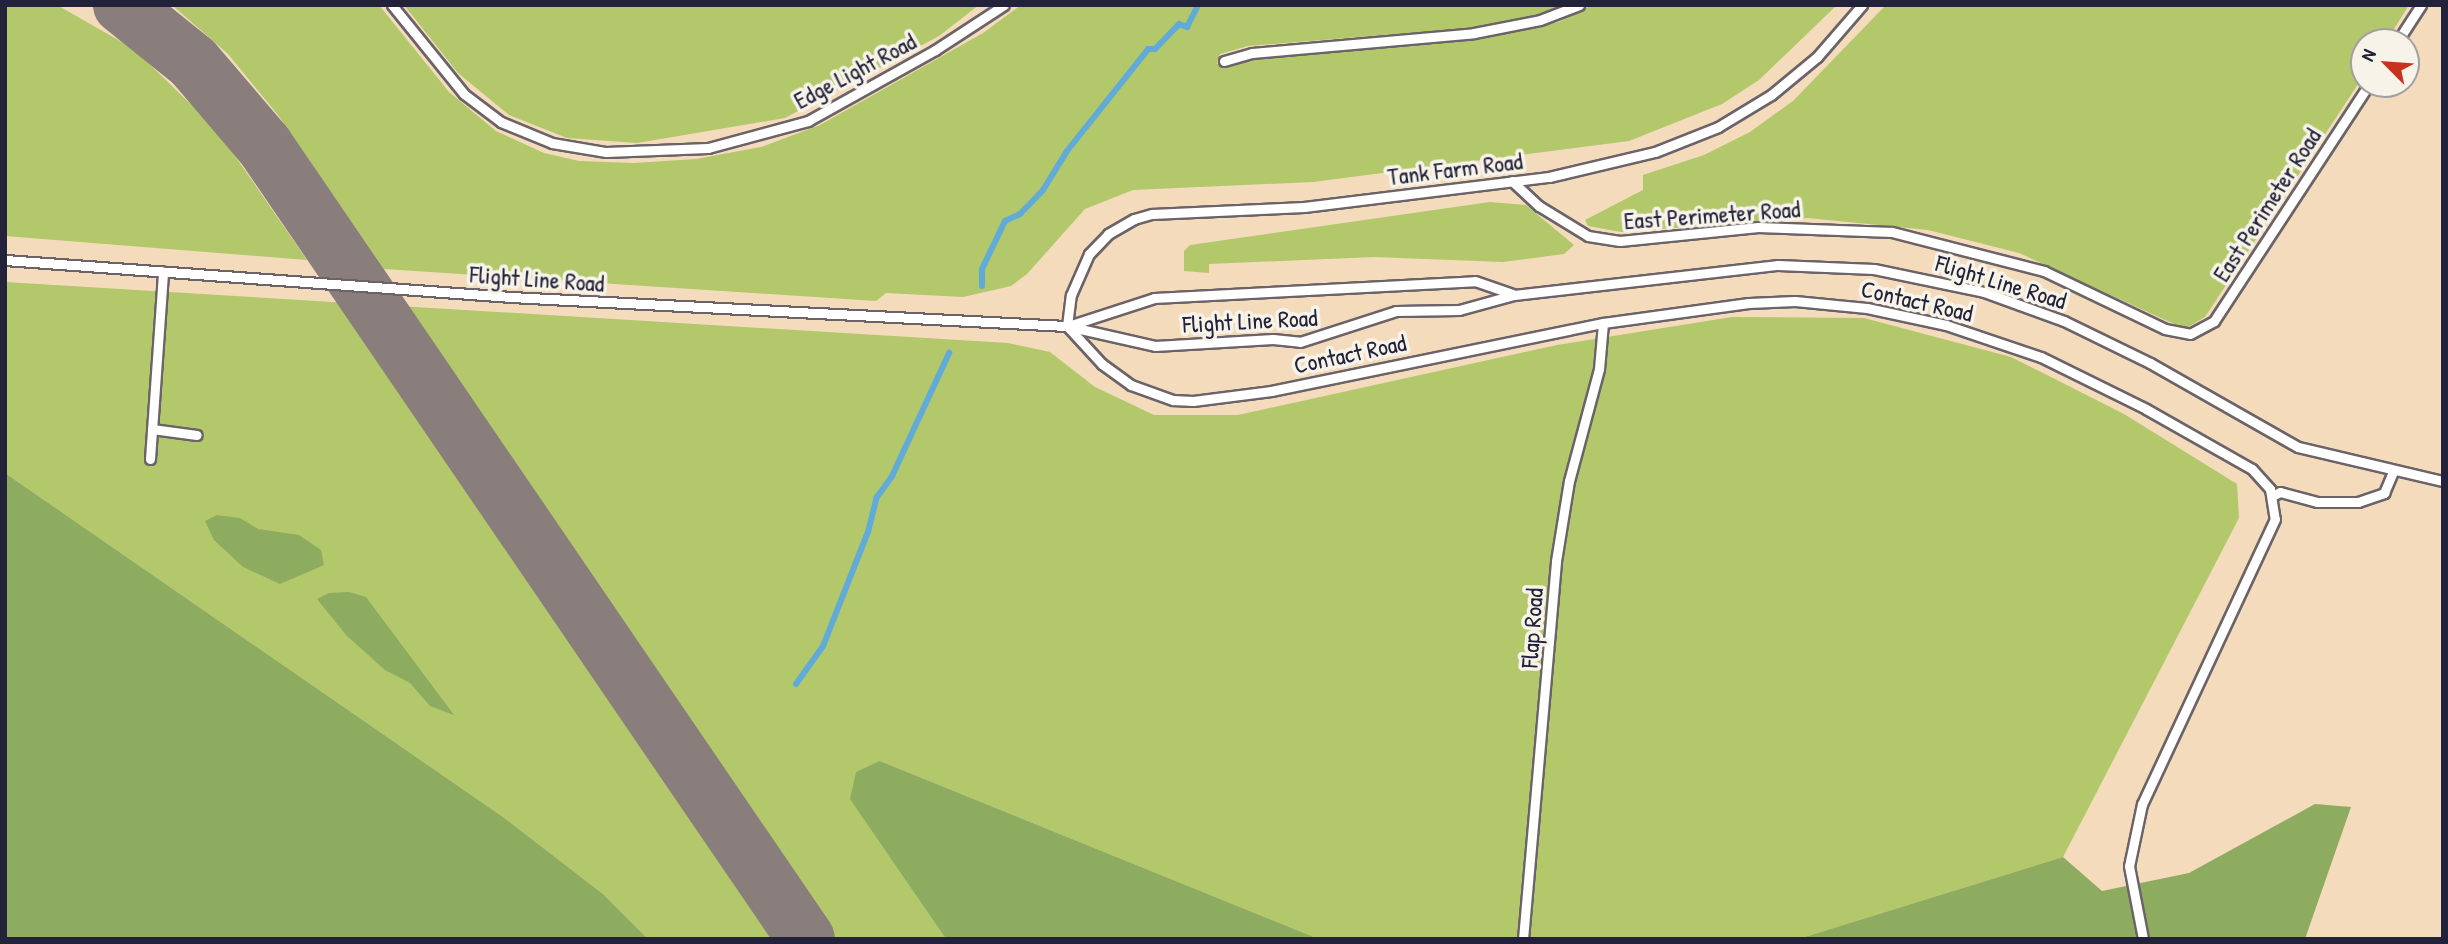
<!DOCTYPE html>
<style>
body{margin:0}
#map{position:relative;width:2448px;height:944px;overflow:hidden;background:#f3dbbc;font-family:"Patrick Hand",sans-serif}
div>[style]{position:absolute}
.green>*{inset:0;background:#b3c76b}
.forest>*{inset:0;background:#8eac5f}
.stream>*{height:6px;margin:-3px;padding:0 3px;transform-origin:3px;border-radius:3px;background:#60abd8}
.taxiway>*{height:58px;margin:-29px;padding:0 29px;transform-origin:29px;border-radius:29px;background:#8a7e7c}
.roads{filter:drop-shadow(2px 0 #6b6368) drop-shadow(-2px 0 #6b6368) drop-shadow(0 2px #6b6368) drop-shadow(0 -2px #6b6368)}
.service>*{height:9px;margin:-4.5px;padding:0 4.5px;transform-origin:4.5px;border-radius:4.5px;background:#fff}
span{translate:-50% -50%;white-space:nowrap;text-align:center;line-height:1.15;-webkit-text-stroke:7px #f7f3e8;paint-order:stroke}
.street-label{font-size:24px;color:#22223b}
.frame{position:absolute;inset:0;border:7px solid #22223b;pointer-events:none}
.north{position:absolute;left:2350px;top:28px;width:70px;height:70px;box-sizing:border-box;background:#f7f3e8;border:2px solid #a29fa3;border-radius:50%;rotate:295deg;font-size:19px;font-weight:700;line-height:28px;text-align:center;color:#22223b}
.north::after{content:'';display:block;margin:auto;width:24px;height:32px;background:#c8321e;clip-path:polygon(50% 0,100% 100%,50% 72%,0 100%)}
</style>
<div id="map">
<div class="green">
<div style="clip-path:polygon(5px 5px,57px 5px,134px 49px,217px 130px,307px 260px,5px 236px)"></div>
<div style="clip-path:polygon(172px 5px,379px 5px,449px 92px,496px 131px,544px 153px,579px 161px,634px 163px,696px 159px,761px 147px,820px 125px,983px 33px,1021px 5px,1567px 5px,1525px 20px,1470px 28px,1248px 46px,1220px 54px,1217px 64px,1226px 67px,1247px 60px,1502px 34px,1559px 22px,1592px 5px,1837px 5px,1759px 80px,1722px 104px,1629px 141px,1313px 182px,1133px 190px,1085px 209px,1027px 274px,1011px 286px,963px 297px,886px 293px,876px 301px,384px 269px,278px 115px,228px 54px)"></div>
<div style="clip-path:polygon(404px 5px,979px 5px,939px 36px,785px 118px,637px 143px,567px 138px,509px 115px,458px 73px)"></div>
<div style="clip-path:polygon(1886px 5px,2409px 5px,2386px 42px,2364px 42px,2364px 75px,2205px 317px,2185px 329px,2019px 253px,1928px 230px,1808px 218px,1621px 232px,1588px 226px,1585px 220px,1643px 190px,1643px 175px,1704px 155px,1750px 132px,1793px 101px)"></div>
<div style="clip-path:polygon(1490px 202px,1526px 205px,1574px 245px,1564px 254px,1503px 262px,1374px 257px,1209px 264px,1209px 273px,1184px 271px,1184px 251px,1190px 245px)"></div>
<div style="clip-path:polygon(5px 282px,1008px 343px,1050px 352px,1095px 387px,1154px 415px,1238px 415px,1557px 345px,1732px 317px,1864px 318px,2011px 357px,2124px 414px,2237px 484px,2239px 518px,2063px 857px,1798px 939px,1319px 939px,880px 761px,851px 799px,946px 939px,648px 939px,603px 894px,503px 817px,5px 473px)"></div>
</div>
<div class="forest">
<div style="clip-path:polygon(5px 473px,503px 817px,603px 894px,648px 939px,5px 939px)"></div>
<div style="clip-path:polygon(217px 515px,240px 518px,258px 529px,299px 535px,321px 550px,324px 565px,280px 584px,243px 567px,214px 540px,205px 521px)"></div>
<div style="clip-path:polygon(349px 592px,366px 597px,454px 715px,430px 706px,410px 683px,385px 670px,346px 635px,317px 599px,329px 593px)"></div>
<div style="clip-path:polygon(880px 761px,1319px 939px,946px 939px,850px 799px,856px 772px)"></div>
<div style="clip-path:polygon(2315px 804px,2351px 807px,2305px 939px,1798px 939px,2063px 857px,2102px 891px,2189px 873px)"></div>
</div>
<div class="stream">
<div style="left:982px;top:286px;width:17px;rotate:-90deg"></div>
<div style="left:982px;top:269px;width:53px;rotate:-64.4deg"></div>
<div style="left:1005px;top:221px;width:17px;rotate:-25deg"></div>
<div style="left:1020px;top:214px;width:33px;rotate:-46deg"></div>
<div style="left:1043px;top:190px;width:46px;rotate:-58.4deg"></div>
<div style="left:1067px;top:151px;width:130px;rotate:-51.5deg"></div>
<div style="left:1148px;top:49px;width:7px"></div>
<div style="left:1155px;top:49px;width:35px;rotate:-46deg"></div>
<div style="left:1179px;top:24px;width:9px;rotate:21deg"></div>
<div style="left:1187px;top:27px;width:25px;rotate:-63deg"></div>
<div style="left:796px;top:684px;width:47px;rotate:-54.6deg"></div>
<div style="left:823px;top:646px;width:123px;rotate:-68.5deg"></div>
<div style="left:868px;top:532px;width:36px;rotate:-76deg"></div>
<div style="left:877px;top:497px;width:26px;rotate:-54deg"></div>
<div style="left:892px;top:476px;width:136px;rotate:-65.1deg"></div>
</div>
<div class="taxiway">
<div style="left:122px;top:5px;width:91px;rotate:38.8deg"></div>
<div style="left:193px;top:62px;width:109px;rotate:49.5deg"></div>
<div style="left:264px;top:145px;width:961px;rotate:55.68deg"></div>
</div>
<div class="roads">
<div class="service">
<div style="left:392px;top:5px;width:114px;rotate:51deg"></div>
<div style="left:464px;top:94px;width:46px;rotate:37.1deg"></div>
<div style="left:501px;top:122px;width:55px;rotate:22.4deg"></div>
<div style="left:552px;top:143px;width:55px;rotate:9.5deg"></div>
<div style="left:606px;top:152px;width:102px;rotate:-2.2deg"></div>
<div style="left:708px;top:148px;width:104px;rotate:-15.1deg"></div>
<div style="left:808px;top:121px;width:145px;rotate:-29.2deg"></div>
<div style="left:935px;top:50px;width:82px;rotate:-33.1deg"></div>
<div style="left:2397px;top:42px;width:44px;rotate:-57deg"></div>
<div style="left:1224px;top:61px;width:29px;rotate:-16deg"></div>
<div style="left:1252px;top:53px;width:223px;rotate:-5.1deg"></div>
<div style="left:1474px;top:33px;width:67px;rotate:-11.1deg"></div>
<div style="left:1540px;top:20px;width:42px;rotate:-21deg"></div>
<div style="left:1512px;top:181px;width:37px;rotate:43deg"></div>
<div style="left:1539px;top:206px;width:57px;rotate:31.5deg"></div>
<div style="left:1588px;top:236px;width:32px;rotate:9deg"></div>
<div style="left:1620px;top:241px;width:139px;rotate:-5.8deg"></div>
<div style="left:1758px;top:227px;width:134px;rotate:2.1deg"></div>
<div style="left:1892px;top:232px;width:157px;rotate:14.4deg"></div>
<div style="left:2044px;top:271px;width:134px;rotate:25.6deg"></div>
<div style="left:2165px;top:329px;width:25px;rotate:11deg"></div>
<div style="left:2190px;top:334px;width:27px;rotate:-28deg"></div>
<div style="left:2214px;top:321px;width:283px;rotate:-56.8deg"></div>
<div style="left:5px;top:260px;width:507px;rotate:4.18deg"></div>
<div style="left:511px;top:297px;width:557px;rotate:2.99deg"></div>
<div style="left:1067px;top:326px;width:90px;rotate:12.8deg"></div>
<div style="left:1155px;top:346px;width:118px;rotate:-3.4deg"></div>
<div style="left:1273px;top:339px;width:27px;rotate:6deg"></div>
<div style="left:1300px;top:342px;width:101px;rotate:-17.9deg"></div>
<div style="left:1396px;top:311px;width:63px;rotate:-0.9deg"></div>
<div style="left:1459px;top:310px;width:57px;rotate:-15.3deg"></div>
<div style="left:1514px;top:295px;width:266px;rotate:-6.5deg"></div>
<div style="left:1778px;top:265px;width:96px;rotate:2.4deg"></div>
<div style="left:1874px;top:269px;width:112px;rotate:11.8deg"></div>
<div style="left:1984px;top:292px;width:85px;rotate:19.9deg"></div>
<div style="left:2064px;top:321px;width:96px;rotate:26deg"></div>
<div style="left:2150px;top:363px;width:170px;rotate:29.6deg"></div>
<div style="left:2298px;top:447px;width:149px;rotate:13.2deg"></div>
<div style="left:1067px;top:326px;width:52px;rotate:47.4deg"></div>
<div style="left:1102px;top:364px;width:36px;rotate:36deg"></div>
<div style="left:1131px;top:385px;width:45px;rotate:19.7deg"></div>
<div style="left:1173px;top:400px;width:20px;rotate:3deg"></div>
<div style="left:1193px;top:401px;width:79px;rotate:-7.3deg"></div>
<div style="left:1271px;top:391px;width:339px;rotate:-11.6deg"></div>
<div style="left:1603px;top:323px;width:147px;rotate:-7.8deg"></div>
<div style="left:1749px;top:303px;width:46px;rotate:-2.5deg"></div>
<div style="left:1795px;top:301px;width:72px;rotate:5.6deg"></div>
<div style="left:1867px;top:308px;width:81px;rotate:12.1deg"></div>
<div style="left:1946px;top:325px;width:100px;rotate:18.6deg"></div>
<div style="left:2041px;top:357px;width:117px;rotate:26.3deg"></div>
<div style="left:2146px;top:409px;width:122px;rotate:29.5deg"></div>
<div style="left:2252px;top:469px;width:27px;rotate:48deg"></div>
<div style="left:2270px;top:489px;width:30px;rotate:81deg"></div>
<div style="left:2275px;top:519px;width:315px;rotate:115deg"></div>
<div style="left:2142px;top:804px;width:63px;rotate:101.8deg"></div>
<div style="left:2129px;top:866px;width:74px;rotate:79.1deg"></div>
<div style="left:1067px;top:326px;width:31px;rotate:-83deg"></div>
<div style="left:1071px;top:295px;width:45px;rotate:-66.3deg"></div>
<div style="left:1089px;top:254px;width:28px;rotate:-46deg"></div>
<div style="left:1108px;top:234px;width:30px;rotate:-30deg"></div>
<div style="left:1134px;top:219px;width:19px;rotate:-16deg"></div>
<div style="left:1152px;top:214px;width:152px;rotate:-2.6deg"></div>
<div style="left:1304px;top:207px;width:247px;rotate:-7deg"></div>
<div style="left:1549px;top:177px;width:109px;rotate:-13.3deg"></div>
<div style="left:1655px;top:152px;width:68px;rotate:-21.6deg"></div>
<div style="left:1718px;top:127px;width:62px;rotate:-31.1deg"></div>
<div style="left:1771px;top:95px;width:60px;rotate:-39.6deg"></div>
<div style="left:1817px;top:57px;width:69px;rotate:-49.1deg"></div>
<div style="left:1068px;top:326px;width:90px;rotate:-18deg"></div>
<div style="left:1154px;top:298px;width:321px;rotate:-3deg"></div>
<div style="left:1475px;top:281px;width:39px;rotate:19deg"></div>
<div style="left:152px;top:429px;width:45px;rotate:7.6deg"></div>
<div style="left:150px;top:459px;width:188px;rotate:-86deg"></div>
<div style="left:2272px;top:496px;width:9px;rotate:-27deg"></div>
<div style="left:2280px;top:492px;width:38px;rotate:15deg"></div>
<div style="left:2317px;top:502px;width:41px"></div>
<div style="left:2358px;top:502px;width:28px;rotate:-19deg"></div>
<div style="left:2384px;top:493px;width:23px;rotate:-67deg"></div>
<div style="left:1523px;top:939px;width:379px;rotate:-85deg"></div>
<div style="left:1556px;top:561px;width:81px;rotate:-80.8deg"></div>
<div style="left:1569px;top:481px;width:116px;rotate:-75deg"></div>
<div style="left:1599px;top:369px;width:46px;rotate:-85deg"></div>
</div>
</div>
<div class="street-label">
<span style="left:855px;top:71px;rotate:-28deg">Edge Light Road</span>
<span style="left:1455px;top:169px;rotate:-7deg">Tank Farm Road</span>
<span style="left:2267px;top:205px;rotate:-57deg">East Perimeter Road</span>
<span style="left:1712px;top:215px;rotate:-4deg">East Perimeter Road</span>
<span style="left:537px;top:279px;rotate:4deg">Flight Line Road</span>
<span style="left:2001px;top:282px;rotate:17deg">Flight Line Road</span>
<span style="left:1917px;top:301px;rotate:13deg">Contact Road</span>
<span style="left:1250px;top:321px;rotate:-3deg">Flight Line Road</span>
<span style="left:1350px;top:354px;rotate:-12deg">Contact Road</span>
<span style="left:1532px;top:628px;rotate:-86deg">Flap Road</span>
</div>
<div class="frame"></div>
<div class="north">N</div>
</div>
